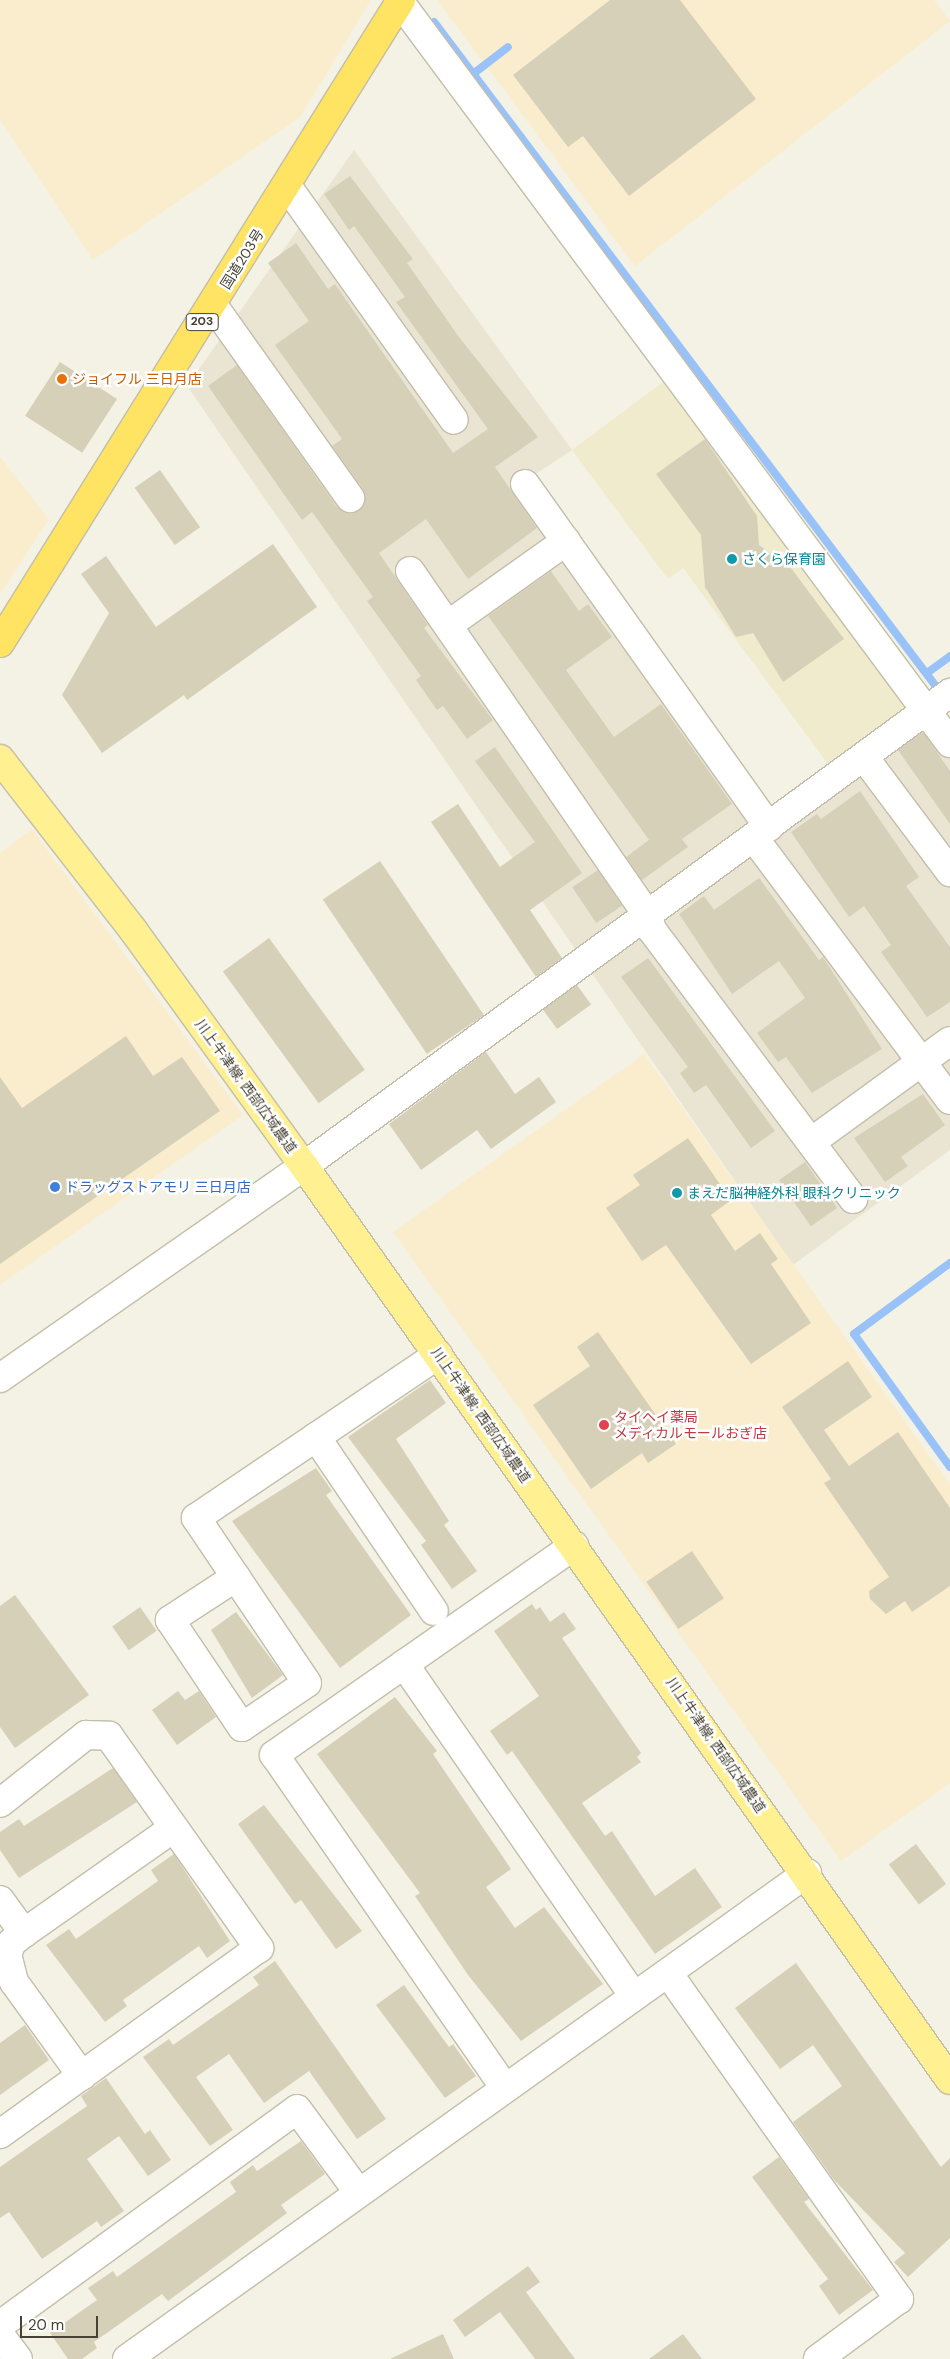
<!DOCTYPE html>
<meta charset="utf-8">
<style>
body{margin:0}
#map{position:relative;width:950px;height:2359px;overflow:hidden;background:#f4f2e4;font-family:"DM Sans","Noto Sans JP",sans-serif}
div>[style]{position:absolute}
.residential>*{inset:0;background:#e9e5d2}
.commercial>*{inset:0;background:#f9edcd}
.education>*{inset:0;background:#efebcc}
.stream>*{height:8px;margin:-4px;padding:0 4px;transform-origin:4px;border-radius:4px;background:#99c2f8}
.building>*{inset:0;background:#d7d0b8;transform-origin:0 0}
.roads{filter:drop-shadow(1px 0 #c3bea9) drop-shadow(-1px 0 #c3bea9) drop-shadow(0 1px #c3bea9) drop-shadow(0 -1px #c3bea9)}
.minor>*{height:28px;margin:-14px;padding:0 14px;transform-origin:14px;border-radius:14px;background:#fff}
.major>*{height:28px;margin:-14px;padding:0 14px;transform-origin:14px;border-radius:14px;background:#fff192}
.highway>*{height:28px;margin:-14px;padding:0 14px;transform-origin:14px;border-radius:14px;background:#ffe464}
.dots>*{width:14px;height:14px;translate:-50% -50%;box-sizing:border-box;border:2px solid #fff;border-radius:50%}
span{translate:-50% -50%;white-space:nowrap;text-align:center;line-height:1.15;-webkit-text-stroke:5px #fff;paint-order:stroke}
.shield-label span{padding:1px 4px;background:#fff;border:1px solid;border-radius:4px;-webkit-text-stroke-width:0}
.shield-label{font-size:12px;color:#474233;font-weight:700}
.street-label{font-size:14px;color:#474233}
.food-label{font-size:14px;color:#c56008}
.left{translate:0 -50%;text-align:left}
.culture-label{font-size:14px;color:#0d838f}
.shop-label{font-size:14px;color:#366cbe}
.health-label{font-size:14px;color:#be3a42}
.scale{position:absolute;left:20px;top:2316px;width:78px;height:22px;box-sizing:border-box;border:2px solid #474233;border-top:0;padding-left:6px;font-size:15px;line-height:18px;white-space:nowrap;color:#474233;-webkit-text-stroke:4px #fff;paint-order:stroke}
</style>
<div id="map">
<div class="residential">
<div style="clip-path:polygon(354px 150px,572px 450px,534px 475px,770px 810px,928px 691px,950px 721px,950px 1150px,793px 1265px,187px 386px)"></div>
</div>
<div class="commercial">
<div style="clip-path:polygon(0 0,371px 0,300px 117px,93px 260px,0 120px)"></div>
<div style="clip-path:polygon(437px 0,934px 0,950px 21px,635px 266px)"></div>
<div style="clip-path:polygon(0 457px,49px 519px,0 594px)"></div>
<div style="clip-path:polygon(32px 829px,243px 1115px,0 1285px,0 853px)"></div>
<div style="clip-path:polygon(644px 1054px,950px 1485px,950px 1783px,841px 1861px,393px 1232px)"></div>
</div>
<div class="education">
<div style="clip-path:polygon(663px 382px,905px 708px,828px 764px,683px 568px,668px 579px,572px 450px)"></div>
</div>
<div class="stream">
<div style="left:434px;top:22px;width:841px;rotate:52.93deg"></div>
<div style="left:473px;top:74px;width:44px;rotate:-37.6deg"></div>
<div style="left:927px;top:673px;width:29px;rotate:-36deg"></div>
<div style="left:950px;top:1263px;width:119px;rotate:143.5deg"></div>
<div style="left:854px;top:1334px;width:164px;rotate:54.2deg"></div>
</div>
<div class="building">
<div style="clip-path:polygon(610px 0,680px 0,756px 99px,629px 196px,583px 136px,568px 147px,513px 75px)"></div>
<div style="clip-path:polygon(350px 176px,413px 259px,407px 263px,459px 337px,538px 437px,495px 467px,537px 528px,468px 579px,426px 519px,379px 553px,428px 625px,424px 628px,493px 720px,467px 739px,443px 706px,437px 710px,416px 680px,421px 676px,367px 601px,373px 597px,312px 512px,302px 520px,208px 386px,237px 365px,337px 507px,351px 514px,364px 505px,363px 489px,332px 446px,342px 439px,275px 345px,309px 321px,268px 263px,296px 243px,328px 289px,335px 284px,453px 453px,488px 429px,396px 302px,405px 297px,354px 226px,349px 230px,324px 194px)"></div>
<div style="left:60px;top:362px;width:68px;height:64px;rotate:33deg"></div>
<div style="clip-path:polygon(705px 439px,757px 516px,759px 545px,791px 568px,844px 639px,783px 682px,753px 633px,736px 637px,705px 587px,701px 535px,656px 474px)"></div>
<div style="left:160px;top:470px;width:70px;height:31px;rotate:55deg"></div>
<div style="clip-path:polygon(273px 544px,317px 607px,187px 700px,184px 695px,102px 753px,62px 695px,109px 613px,81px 574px,106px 556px,156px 627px)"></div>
<div style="clip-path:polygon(551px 571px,579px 611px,588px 604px,612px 637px,566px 670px,614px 737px,661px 704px,732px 804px,682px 839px,688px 847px,642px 880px,626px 857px,649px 840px,488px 616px)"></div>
<div style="clip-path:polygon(923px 732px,950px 771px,950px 824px,898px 750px)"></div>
<div style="clip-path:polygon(495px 747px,582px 873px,530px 910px,562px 958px,536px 977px,431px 822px,458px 804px,500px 867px,535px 842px,475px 761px)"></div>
<div style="clip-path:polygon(860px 791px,919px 877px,906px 886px,950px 947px,950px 1002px,927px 1017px,881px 952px,891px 945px,864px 906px,849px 917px,791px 832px,817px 814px,821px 819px)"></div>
<div style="left:380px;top:861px;width:186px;height:69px;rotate:56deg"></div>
<div style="left:598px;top:870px;width:43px;height:31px;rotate:56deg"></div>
<div style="clip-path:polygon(759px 878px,819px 960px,823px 957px,882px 1049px,812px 1093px,786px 1057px,778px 1062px,757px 1033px,805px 998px,779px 961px,732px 994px,679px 914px,704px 896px,714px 910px)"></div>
<div style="left:269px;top:938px;width:163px;height:57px;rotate:54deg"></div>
<div style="clip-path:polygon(648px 958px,775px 1131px,751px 1148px,706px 1085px,694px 1093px,680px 1073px,688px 1067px,621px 977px)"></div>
<div style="left:577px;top:985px;width:24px;height:42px;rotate:54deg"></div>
<div style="clip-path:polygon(126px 1036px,153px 1076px,182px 1057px,220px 1111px,0 1264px,0 1077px,22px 1108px)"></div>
<div style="clip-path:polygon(486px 1052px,515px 1094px,539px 1077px,556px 1102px,491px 1149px,477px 1130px,421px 1170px,389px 1124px)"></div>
<div style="clip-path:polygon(923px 1094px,945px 1125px,901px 1157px,908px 1166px,885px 1182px,854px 1138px)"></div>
<div style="clip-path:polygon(688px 1138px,731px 1200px,711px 1215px,735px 1251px,760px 1233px,778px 1259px,771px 1264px,811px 1323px,751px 1364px,666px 1245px,642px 1261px,606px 1208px,640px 1185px,633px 1175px)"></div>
<div style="left:805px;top:1162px;width:56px;height:32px;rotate:55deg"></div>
<div style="clip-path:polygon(598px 1332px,676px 1444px,648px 1463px,642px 1453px,591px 1489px,533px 1405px,590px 1366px,577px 1347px)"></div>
<div style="clip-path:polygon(848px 1361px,872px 1397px,824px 1430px,849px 1466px,898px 1432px,950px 1508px,950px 1586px,912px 1612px,905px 1601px,886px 1614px,870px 1599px,869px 1591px,889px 1577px,824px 1483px,831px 1479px,782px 1407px)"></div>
<div style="clip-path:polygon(430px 1380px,446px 1403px,396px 1439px,449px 1521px,444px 1525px,477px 1571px,452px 1589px,421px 1545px,426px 1541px,348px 1437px)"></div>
<div style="clip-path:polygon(316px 1468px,332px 1491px,326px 1495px,411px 1615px,340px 1668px,232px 1521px)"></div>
<div style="left:692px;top:1551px;width:57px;height:55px;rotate:56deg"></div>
<div style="clip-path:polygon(15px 1595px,89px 1695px,15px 1748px,0 1727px,0 1606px)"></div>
<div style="clip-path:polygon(532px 1604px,536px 1610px,540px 1607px,550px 1622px,564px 1612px,576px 1629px,562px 1638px,641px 1753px,637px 1757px,641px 1762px,582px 1803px,605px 1836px,612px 1831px,655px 1896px,695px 1868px,722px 1907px,655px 1954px,512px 1751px,507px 1755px,490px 1731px,539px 1696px,494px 1631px)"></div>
<div style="left:140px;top:1607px;width:29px;height:34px;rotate:55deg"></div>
<div style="clip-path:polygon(236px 1612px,283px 1675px,252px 1698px,211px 1630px)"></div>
<div style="clip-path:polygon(178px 1691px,185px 1700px,199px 1691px,216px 1717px,177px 1745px,152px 1710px)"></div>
<div style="clip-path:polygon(395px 1697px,437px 1751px,433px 1754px,511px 1869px,486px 1887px,515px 1928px,544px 1907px,603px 1984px,521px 2041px,468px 1975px,415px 1896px,420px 1893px,317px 1754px)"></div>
<div style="clip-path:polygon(113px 1768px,137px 1802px,19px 1878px,0 1850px,0 1832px,19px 1819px,24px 1826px)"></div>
<div style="clip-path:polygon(264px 1805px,362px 1931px,336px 1949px,301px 1900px,295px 1904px,238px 1824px)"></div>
<div style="left:916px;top:1844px;width:50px;height:34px;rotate:53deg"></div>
<div style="clip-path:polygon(174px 1854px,230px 1941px,207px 1958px,199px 1946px,123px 2000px,127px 2006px,105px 2022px,46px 1945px,69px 1929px,76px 1939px,158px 1881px,151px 1870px)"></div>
<div style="clip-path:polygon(275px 1961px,386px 2119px,357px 2139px,309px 2071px,264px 2103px,229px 2054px,196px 2077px,233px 2130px,210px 2146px,143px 2057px,169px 2039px,173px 2045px,259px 1985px,253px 1977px)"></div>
<div style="clip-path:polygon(796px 1963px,941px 2167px,950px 2158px,950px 2238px,908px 2277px,894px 2262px,905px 2253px,834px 2180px,793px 2122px,842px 2086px,813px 2045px,780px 2069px,735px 2008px)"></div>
<div style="clip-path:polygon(404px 1985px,449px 2047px,453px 2044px,476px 2076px,445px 2098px,376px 2005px)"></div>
<div style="clip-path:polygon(25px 2025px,49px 2060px,0 2095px,0 2043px)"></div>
<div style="clip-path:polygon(106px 2078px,145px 2134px,150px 2130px,171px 2160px,148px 2176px,119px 2136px,87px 2159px,124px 2211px,101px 2227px,97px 2221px,42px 2259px,9px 2212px,0 2218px,0 2167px,87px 2106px,81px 2096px)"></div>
<div style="clip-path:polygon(301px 2141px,325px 2174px,281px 2205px,287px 2213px,168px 2301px,162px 2294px,94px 2342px,97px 2348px,82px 2359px,68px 2359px,50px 2333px,97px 2300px,88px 2288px,113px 2271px,117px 2277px,236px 2192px,230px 2182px,253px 2165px,257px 2171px)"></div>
<div style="clip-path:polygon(779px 2157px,809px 2199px,804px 2202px,873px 2290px,839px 2315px,819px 2286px,828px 2279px,752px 2177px)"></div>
<div style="clip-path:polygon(528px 2266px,540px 2282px,526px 2292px,575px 2359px,535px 2359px,500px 2312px,465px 2337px,453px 2320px)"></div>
<div style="clip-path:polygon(443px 2334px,454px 2359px,390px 2359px)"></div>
<div style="clip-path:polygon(683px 2334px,702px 2359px,649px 2359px)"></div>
</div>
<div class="roads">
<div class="minor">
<div style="left:400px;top:2px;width:923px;rotate:53.42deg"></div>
<div style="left:287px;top:186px;width:287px;rotate:54.5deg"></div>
<div style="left:213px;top:305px;width:237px;rotate:54.6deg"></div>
<div style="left:525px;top:484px;width:421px;rotate:54.6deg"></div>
<div style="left:410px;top:571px;width:419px;rotate:55.4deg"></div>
<div style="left:648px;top:916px;width:15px;rotate:74deg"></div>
<div style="left:652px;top:930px;width:336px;rotate:53.2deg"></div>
<div style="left:448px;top:625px;width:145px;rotate:-35.4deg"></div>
<div style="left:864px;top:757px;width:144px;rotate:53.2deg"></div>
<div style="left:754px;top:838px;width:327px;rotate:53.2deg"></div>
<div style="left:811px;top:1142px;width:172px;rotate:-36deg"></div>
<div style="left:0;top:1378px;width:371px;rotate:-34.9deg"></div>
<div style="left:304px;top:1166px;width:801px;rotate:-36.21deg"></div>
<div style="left:316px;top:1437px;width:210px;rotate:55.9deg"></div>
<div style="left:236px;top:1577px;width:79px;rotate:146.9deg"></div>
<div style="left:170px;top:1620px;width:129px;rotate:56.1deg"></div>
<div style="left:242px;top:1727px;width:78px;rotate:-34.1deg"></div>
<div style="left:307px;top:1683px;width:199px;rotate:-123.9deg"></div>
<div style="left:196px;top:1518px;width:292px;rotate:-34deg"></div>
<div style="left:404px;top:1664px;width:404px;rotate:55.3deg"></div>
<div style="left:0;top:1803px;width:110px;rotate:-38.3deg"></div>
<div style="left:86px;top:1735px;width:23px;rotate:2deg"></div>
<div style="left:109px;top:1736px;width:260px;rotate:54.7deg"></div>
<div style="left:259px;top:1948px;width:319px;rotate:144.3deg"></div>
<div style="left:0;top:1900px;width:41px;rotate:54deg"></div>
<div style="left:668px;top:1973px;width:400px;rotate:54.7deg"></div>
<div style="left:899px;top:2299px;width:101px;rotate:143.5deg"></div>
<div style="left:82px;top:2076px;width:116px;rotate:-125.9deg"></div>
<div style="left:14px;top:1982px;width:29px;rotate:-104deg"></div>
<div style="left:7px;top:1954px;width:13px;rotate:-67deg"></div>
<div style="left:12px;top:1942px;width:15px;rotate:-37deg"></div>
<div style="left:24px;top:1933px;width:181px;rotate:-35.1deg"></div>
<div style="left:505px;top:2088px;width:405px;rotate:-124.7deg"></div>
<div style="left:274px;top:1755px;width:366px;rotate:-34.9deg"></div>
<div style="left:0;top:2325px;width:367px;rotate:-36deg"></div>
<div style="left:297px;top:2109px;width:104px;rotate:53.6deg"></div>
<div style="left:0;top:2335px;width:30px;rotate:53deg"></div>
<div style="left:127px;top:2359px;width:836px;rotate:-35.55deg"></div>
</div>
<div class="major">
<div style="left:0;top:759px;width:217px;rotate:52.1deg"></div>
<div style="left:133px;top:930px;width:291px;rotate:54.1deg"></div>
<div style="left:304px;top:1166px;width:1119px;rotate:54.75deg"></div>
</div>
<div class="highway">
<div style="left:0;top:643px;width:758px;rotate:-58.05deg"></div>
</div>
</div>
<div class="dots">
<div style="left:62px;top:379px;background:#e8710a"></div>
<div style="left:732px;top:559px;background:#0f9aa8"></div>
<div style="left:55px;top:1187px;background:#3f7fe0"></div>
<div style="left:677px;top:1193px;background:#0f9aa8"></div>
<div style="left:604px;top:1425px;background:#e0444e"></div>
</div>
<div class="shield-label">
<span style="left:202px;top:322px">203</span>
</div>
<div class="street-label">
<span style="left:242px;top:259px;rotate:-58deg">国道203号</span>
<span style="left:246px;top:1086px;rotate:54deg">川上牛津線; 西部広域農道</span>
<span style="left:481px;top:1415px;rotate:55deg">川上牛津線; 西部広域農道</span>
<span style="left:716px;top:1745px;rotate:55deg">川上牛津線; 西部広域農道</span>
</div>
<div class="food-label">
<span class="left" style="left:72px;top:379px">ジョイフル 三日月店</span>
</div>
<div class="culture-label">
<span class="left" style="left:742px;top:559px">さくら保育園</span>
<span class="left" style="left:687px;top:1193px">まえだ脳神経外科 眼科クリニック</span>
</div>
<div class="shop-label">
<span class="left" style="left:65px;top:1187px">ドラッグストアモリ 三日月店</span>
</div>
<div class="health-label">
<span class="left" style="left:614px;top:1425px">タイヘイ薬局<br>メディカルモールおぎ店</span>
</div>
<div class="scale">20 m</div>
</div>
